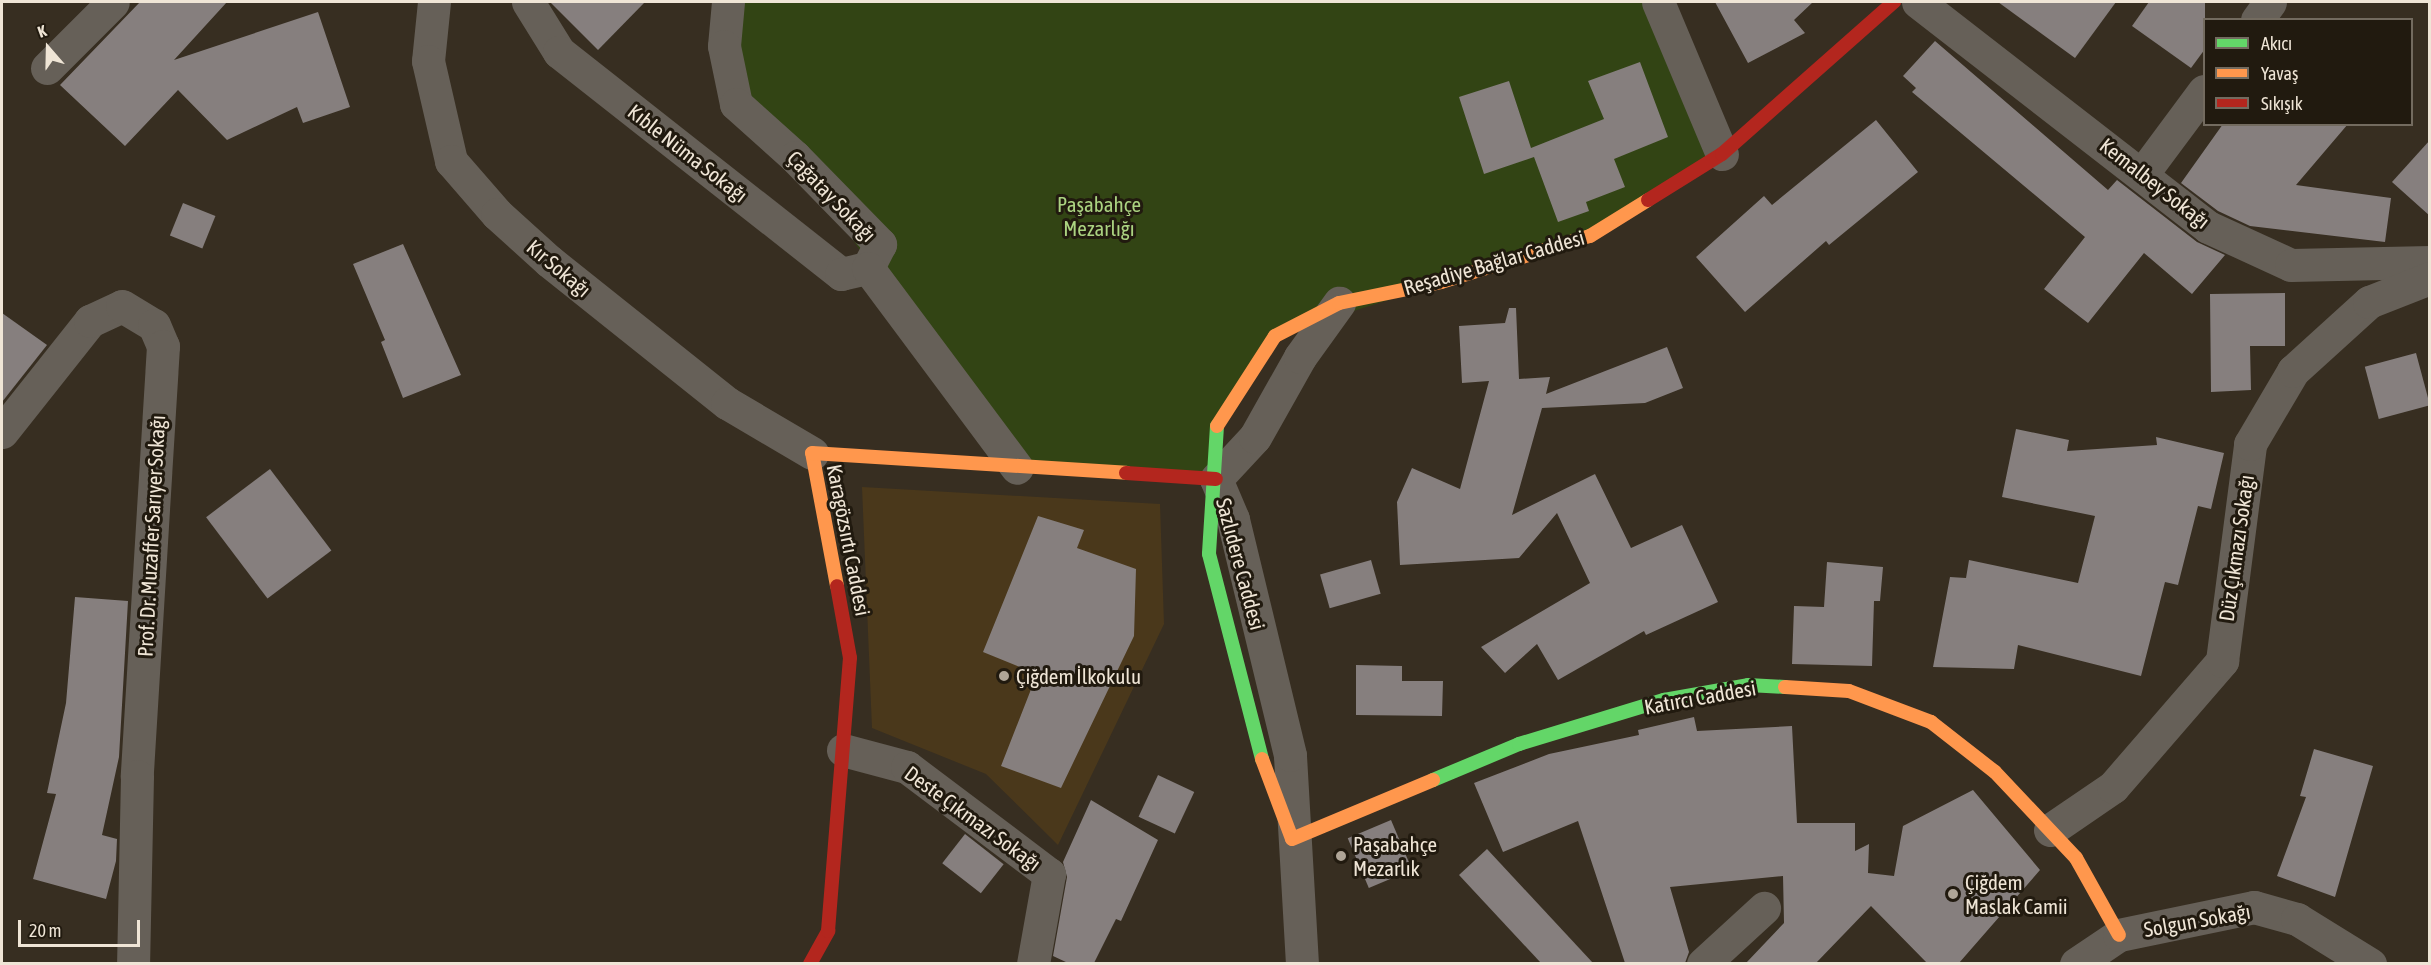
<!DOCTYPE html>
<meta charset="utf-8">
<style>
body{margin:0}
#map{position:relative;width:2431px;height:965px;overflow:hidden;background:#372e21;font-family:"Asap Condensed",sans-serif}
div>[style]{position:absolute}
.built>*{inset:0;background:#4a381b}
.green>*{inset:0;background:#324414}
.building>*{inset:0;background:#867f7e;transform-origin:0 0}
.street>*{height:33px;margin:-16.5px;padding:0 16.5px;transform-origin:16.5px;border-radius:16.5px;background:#666058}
.fast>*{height:14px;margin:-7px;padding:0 7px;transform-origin:7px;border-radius:7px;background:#63d668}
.slow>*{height:14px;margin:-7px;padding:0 7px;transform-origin:7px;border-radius:7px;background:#ff974d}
.jam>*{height:14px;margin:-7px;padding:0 7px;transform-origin:7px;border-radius:7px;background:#b3261e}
.dots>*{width:16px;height:16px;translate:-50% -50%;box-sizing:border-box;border:3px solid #211a0f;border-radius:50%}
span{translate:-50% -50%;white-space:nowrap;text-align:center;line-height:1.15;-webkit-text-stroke:6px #211a0f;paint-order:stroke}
.street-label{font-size:21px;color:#efe5d6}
.park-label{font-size:21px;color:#abd381}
.poi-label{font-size:21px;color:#efe5d6}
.left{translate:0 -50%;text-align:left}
.frame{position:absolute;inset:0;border:3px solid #efe5d6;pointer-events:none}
.legend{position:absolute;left:2203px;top:18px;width:210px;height:108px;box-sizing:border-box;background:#211a0f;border:2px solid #736b5f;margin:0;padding:8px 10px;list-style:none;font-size:18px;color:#efe5d6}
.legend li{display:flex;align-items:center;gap:12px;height:30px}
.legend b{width:30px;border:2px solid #736b5f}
.north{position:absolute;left:18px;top:18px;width:60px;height:60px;-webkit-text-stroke:4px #211a0f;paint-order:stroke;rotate:340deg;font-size:16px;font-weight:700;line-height:24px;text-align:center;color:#efe5d6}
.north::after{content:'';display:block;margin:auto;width:21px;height:27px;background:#efe5d6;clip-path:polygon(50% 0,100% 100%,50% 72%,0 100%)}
.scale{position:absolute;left:18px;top:920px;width:122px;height:27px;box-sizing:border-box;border:3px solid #efe5d6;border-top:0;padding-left:8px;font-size:18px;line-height:21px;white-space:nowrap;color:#efe5d6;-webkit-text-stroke:4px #211a0f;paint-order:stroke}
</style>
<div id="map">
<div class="built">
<div style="clip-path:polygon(862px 487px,1160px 504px,1164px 624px,1058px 845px,986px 774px,872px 728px)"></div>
</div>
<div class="green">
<div style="clip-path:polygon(728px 2px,1653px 2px,1722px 154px,1590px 236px,1275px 336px,1217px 425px,1216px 479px,1017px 468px,752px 100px)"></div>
</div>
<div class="building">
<div style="clip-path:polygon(140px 2px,227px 2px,174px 60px,318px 12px,350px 107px,303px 123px,297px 107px,227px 140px,178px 90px,125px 146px,60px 85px)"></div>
<div style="clip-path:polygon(550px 2px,645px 2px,598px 50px)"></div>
<div style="clip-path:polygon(1715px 2px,1813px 2px,1794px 20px,1805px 33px,1748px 63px)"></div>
<div style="clip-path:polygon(1998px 2px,2116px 2px,2075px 58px)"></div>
<div style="clip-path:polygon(2149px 2px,2205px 2px,2205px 49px,2191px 68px,2132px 26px)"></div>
<div style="clip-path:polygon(1935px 41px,2108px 190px,2117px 180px,2197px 242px,2225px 255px,2192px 294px,2144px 253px,2088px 323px,2044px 289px,2085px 237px,1912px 92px,1916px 88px,1903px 76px)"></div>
<div style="clip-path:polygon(1640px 62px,1668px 137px,1614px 159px,1625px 187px,1586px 202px,1589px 211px,1558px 222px,1534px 157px,1484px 174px,1459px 97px,1509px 81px,1531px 148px,1604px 119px,1588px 81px)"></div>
<div style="clip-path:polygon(1876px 120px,1918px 172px,1829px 245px,1826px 241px,1745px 312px,1696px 257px,1764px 196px,1772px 205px)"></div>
<div style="clip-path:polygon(2223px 124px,2348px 124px,2296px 185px,2391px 198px,2385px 242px,2250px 226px,2218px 211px,2181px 183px)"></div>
<div style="clip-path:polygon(2430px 140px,2430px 216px,2392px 182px)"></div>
<div style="left:183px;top:203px;width:35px;height:35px;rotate:22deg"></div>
<div style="clip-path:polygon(403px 244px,461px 375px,403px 398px,381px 342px,385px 340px,353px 264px)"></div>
<div style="clip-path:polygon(2285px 293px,2285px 346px,2250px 346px,2251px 390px,2211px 392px,2210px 294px)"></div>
<div style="clip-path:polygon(1509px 308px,1516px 308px,1519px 379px,1550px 377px,1546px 394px,1667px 347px,1683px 388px,1645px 403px,1542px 408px,1512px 515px,1595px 474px,1631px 548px,1682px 525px,1718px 602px,1646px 635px,1644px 631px,1558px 680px,1537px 644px,1505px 673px,1481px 647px,1590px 583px,1557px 513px,1519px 558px,1400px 565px,1397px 502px,1412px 468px,1460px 489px,1489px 381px,1462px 383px,1459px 326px,1505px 323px)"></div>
<div style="clip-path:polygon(2px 313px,47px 345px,2px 402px)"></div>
<div style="left:2416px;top:353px;width:54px;height:53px;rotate:75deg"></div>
<div style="clip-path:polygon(2016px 429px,2069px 440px,2067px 451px,2157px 445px,2156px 437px,2224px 453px,2211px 509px,2198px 506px,2178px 585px,2165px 582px,2141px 676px,2018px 645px,2014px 669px,1933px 667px,1950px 577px,1966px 578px,1969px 560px,2078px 583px,2095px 516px,2002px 497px)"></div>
<div style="left:270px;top:469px;width:102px;height:80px;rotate:53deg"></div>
<div style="clip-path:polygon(1038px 516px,1084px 530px,1077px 548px,1136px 569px,1134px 636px,1061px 788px,1001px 766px,1037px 674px,983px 652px)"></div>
<div style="left:1371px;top:560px;width:35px;height:53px;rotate:74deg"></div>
<div style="clip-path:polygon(1827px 562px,1883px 567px,1880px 601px,1874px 601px,1872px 666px,1792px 664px,1794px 606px,1824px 607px)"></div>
<div style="clip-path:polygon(75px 597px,128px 601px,119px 757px,102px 835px,117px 839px,116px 861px,106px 899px,33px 879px,56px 794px,47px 793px,66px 703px)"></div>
<div style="clip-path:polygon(1356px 665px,1402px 666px,1402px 681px,1443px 681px,1442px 716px,1356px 715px)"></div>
<div style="clip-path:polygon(1694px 717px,1697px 731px,1792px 726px,1797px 823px,1855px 823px,1855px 851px,1869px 844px,1868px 873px,1894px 876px,1903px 826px,1973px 790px,2040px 870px,1959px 963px,1927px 963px,1871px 906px,1816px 963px,1746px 963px,1784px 923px,1783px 876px,1670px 887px,1689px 952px,1685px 963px,1625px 963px,1578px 821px,1503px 852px,1474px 783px,1549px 754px,1639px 735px,1638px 730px)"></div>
<div style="clip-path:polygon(2314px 749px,2373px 766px,2335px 897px,2277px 876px,2306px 797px,2300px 796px)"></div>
<div style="left:1158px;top:775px;width:40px;height:46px;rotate:25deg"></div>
<div style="clip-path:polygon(1091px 800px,1158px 840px,1121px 921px,1116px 919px,1094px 963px,1068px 963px,1053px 956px,1067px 877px,1063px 862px)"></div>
<div style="left:1391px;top:820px;width:54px;height:47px;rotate:67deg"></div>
<div style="left:965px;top:834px;width:49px;height:37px;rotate:38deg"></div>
<div style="clip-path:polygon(1487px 849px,1593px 963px,1541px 963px,1459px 875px)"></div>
</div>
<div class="street">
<div style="left:434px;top:2px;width:59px;rotate:95.8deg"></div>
<div style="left:428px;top:61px;width:103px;rotate:77deg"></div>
<div style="left:451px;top:161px;width:70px;rotate:49deg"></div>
<div style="left:497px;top:214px;width:70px;rotate:42.1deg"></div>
<div style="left:549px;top:261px;width:228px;rotate:38.6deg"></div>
<div style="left:727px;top:403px;width:99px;rotate:30.5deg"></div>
<div style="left:528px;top:2px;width:59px;rotate:58.2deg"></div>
<div style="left:559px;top:52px;width:359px;rotate:38.2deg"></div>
<div style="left:841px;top:274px;width:28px;rotate:-13deg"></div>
<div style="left:728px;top:2px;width:44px;rotate:95.2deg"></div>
<div style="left:724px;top:46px;width:59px;rotate:78.3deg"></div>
<div style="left:736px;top:104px;width:79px;rotate:41.9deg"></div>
<div style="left:795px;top:157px;width:122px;rotate:45.7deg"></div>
<div style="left:880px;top:244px;width:27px;rotate:117deg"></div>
<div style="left:868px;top:268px;width:249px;rotate:53.3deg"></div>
<div style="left:1658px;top:2px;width:165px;rotate:67.2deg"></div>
<div style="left:1918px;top:2px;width:367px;rotate:37.8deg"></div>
<div style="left:2208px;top:227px;width:91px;rotate:24.6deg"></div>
<div style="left:2291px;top:265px;width:139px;rotate:-1.2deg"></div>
<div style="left:2257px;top:20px;width:22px;rotate:-54deg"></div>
<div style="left:47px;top:68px;width:93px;rotate:-45deg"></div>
<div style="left:2143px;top:173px;width:102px;rotate:-53.4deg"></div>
<div style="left:2px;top:432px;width:142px;rotate:-51.6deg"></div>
<div style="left:90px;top:321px;width:35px;rotate:-25deg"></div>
<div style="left:122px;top:306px;width:37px;rotate:31deg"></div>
<div style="left:154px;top:325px;width:23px;rotate:67deg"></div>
<div style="left:163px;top:346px;width:431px;rotate:93.5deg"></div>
<div style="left:137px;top:776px;width:188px;rotate:91.2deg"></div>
<div style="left:843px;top:750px;width:66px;rotate:14.9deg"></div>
<div style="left:907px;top:767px;width:178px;rotate:37deg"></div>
<div style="left:1049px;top:874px;width:91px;rotate:100.1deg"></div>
<div style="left:2050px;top:830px;width:76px;rotate:-34.3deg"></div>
<div style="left:2113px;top:787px;width:167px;rotate:-49.1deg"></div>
<div style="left:2222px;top:661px;width:219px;rotate:-82.6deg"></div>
<div style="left:2250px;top:444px;width:85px;rotate:-59.5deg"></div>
<div style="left:2293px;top:371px;width:103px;rotate:-42.2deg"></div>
<div style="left:2369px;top:302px;width:66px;rotate:-21.5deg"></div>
<div style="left:1302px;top:964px;width:209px;rotate:-93.3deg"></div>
<div style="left:1290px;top:755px;width:243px;rotate:-103.6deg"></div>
<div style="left:1233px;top:519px;width:43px;rotate:-113deg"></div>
<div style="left:1216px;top:479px;width:57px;rotate:-47.1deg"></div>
<div style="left:1255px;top:437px;width:92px;rotate:-60.6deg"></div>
<div style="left:1300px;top:357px;width:67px;rotate:-54.2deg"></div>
<div style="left:1703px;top:964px;width:83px;rotate:-42.6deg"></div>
<div style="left:2076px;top:964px;width:52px;rotate:-34deg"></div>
<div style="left:2119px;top:935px;width:138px;rotate:-11.7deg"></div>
<div style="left:2254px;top:907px;width:45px;rotate:15.6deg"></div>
<div style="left:2297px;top:919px;width:86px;rotate:31.7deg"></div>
</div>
<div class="fast">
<div style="left:1217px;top:426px;width:128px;rotate:93.6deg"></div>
<div style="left:1209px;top:554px;width:212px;rotate:75.5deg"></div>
<div style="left:1433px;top:780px;width:93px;rotate:-22.7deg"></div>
<div style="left:1519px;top:744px;width:152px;rotate:-16.9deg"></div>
<div style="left:1664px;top:700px;width:85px;rotate:-10.1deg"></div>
<div style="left:1748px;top:685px;width:37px;rotate:3deg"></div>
</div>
<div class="slow">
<div style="left:1217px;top:426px;width:107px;rotate:-57.2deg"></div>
<div style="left:1275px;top:336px;width:72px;rotate:-27.3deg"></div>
<div style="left:1339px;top:303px;width:104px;rotate:-11.6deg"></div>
<div style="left:1441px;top:282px;width:156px;rotate:-17.2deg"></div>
<div style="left:1590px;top:236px;width:68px;rotate:-31.8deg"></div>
<div style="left:837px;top:586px;width:135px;rotate:-100.6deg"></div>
<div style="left:812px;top:453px;width:315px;rotate:3.6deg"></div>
<div style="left:1785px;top:687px;width:64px;rotate:3.6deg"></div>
<div style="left:1849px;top:691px;width:88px;rotate:20.7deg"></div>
<div style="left:1931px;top:722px;width:81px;rotate:38deg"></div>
<div style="left:1995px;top:772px;width:118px;rotate:46.7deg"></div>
<div style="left:2076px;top:858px;width:88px;rotate:60.8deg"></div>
<div style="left:1262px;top:759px;width:85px;rotate:69.4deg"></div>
<div style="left:1292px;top:839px;width:153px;rotate:-22.7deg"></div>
</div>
<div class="jam">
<div style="left:1648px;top:200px;width:87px;rotate:-31.9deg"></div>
<div style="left:1722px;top:154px;width:230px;rotate:-41.5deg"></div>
<div style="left:1126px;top:473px;width:90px;rotate:3.8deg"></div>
<div style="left:810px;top:964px;width:38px;rotate:-61deg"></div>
<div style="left:828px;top:931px;width:274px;rotate:-85.4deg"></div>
<div style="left:850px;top:658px;width:73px;rotate:-100.2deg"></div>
</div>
<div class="dots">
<div style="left:1004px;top:676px;background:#afa597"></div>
<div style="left:1341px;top:856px;background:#afa597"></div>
<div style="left:1953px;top:894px;background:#afa597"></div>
</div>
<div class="street-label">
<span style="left:688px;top:153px;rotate:38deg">Kıble Nüma Sokağı</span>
<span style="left:2155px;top:183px;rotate:38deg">Kemalbey Sokağı</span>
<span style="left:832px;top:196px;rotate:46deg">Çağatay Sokağı</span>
<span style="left:1494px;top:262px;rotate:-16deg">Reşadiye Bağlar Caddesi</span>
<span style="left:559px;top:268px;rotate:40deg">Kır Sokağı</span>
<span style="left:151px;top:536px;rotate:-87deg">Prof. Dr. Muzaffer Sarıyer Sokağı</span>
<span style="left:849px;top:540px;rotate:79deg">Karagözsırtı Caddesi</span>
<span style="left:2236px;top:548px;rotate:-82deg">Düz Çıkmazı Sokağı</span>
<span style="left:1241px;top:564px;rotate:75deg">Sazlıdere Caddesi</span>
<span style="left:1700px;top:697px;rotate:-10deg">Katırcı Caddesi</span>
<span style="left:973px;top:818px;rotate:36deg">Deste Çıkmazı Sokağı</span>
<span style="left:2197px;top:920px;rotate:-10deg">Solgun Sokağı</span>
</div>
<div class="park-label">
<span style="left:1099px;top:216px">Paşabahçe<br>Mezarlığı</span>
</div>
<div class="poi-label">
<span class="left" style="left:1016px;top:676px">Çiğdem İlkokulu</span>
<span class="left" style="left:1353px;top:856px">Paşabahçe<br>Mezarlık</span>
<span class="left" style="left:1965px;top:894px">Çiğdem<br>Maslak Camii</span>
</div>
<div class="frame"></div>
<ul class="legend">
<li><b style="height:8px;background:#63d668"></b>Akıcı</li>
<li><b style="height:8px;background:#ff974d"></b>Yavaş</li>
<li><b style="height:8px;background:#b3261e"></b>Sıkışık</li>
</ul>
<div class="north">K</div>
<div class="scale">20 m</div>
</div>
